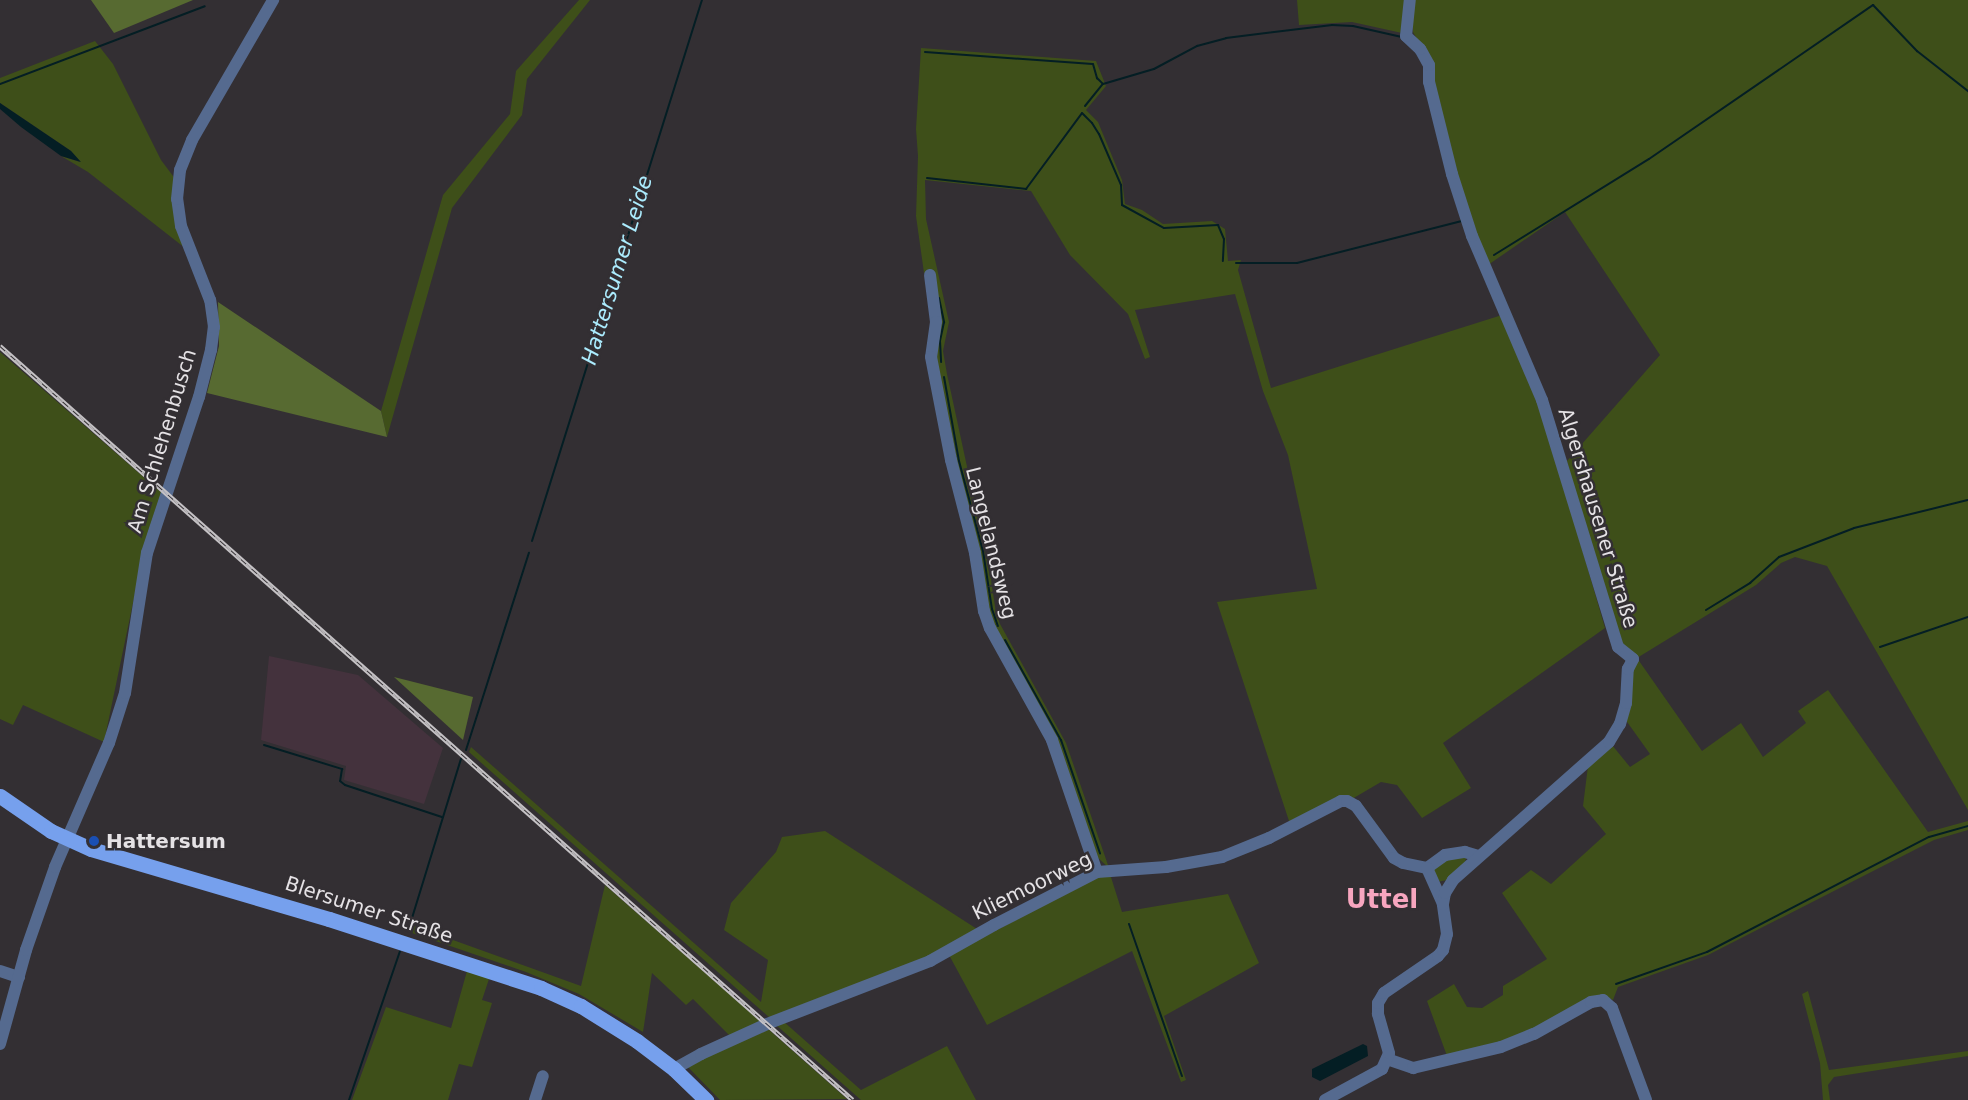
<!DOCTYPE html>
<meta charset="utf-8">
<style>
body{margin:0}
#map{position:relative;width:1968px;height:1100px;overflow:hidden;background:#332f33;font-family:"DejaVu Sans",sans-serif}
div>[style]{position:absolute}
.industrial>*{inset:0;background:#44323d}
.green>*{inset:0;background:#3e4f19}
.forest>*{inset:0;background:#576a31}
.water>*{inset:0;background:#041e24}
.stream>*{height:2px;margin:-1px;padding:0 1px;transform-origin:1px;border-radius:1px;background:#041e24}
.minor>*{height:12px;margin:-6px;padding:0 6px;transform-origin:6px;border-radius:6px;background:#556a8f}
.major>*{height:15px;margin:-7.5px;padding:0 7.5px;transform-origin:7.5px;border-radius:7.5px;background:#76a0ed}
.rail>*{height:4.5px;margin-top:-2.25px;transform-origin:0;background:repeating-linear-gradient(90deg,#332f33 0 7px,#c5c2c5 0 14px);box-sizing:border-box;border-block:2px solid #c5c2c5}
.dots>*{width:16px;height:16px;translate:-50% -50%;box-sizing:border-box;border:3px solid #332f33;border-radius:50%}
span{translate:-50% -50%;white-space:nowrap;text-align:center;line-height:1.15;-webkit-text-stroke:5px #332f33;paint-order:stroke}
.street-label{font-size:20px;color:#e5e2e5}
.poi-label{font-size:20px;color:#e5e2e5;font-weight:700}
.left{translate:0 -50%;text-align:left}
.water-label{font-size:21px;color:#acecfe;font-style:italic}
.district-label{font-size:26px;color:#f7a6bf;font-weight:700}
</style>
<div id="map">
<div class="industrial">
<div style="clip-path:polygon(269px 656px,358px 675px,443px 748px,424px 804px,344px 780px,346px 766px,261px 740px)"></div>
</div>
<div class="green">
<div style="clip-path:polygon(579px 0,590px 0,527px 79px,522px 115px,452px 208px,387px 437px,381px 411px,443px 195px,510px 114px,516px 71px)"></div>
<div style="clip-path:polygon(1297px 0,1407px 0,1402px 33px,1352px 22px,1299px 25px)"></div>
<div style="clip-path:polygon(1415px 0,1968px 0,1968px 810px,1827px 566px,1795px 557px,1781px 563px,1756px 585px,1637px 658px,1702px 751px,1741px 723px,1763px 757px,1806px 723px,1798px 711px,1828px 690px,1928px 832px,1968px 821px,1968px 830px,1934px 840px,1708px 955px,1618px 987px,1613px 1000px,1609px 998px,1516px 1040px,1447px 1056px,1427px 1001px,1454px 984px,1467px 1007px,1482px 1008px,1503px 995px,1503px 986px,1547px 959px,1502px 893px,1531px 870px,1551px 884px,1606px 834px,1583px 806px,1588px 766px,1612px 745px,1630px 767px,1650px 754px,1625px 719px,1632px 671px,1589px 543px,1567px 461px,1660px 355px,1565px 212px,1485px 267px,1454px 173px,1422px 48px,1413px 32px,1412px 12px)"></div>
<div style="clip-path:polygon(95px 41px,113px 64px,161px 160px,176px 180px,185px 248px,88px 172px,61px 156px,80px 162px,71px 151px,0 103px,0 78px)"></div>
<div style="clip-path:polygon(921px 48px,1096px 61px,1106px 86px,1086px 110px,1098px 122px,1122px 180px,1125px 204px,1142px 210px,1163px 224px,1212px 221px,1225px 229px,1228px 261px,1241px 260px,1238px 270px,1271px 388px,1502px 315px,1539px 401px,1605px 628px,1443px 743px,1471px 788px,1422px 818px,1397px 785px,1381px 782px,1352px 799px,1290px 824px,1217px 602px,1317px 589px,1288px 455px,1263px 391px,1235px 294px,1135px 310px,1150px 357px,1145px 359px,1128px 314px,1070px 255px,1031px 191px,925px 180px,926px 219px,949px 322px,943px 351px,947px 374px,990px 573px,996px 613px,1000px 624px,1066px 743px,1109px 868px,1096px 856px,1066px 764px,987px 610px,935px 351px,932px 272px,924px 273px,916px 216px,918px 156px,916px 129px)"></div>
<div style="clip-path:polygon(0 352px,163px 494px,144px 550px,104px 742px,23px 705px,13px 725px,0 719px)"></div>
<div style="clip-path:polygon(471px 747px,761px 1002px,768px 960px,724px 930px,731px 903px,776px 852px,782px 837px,825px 831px,977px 929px,925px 958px,770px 1018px,469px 752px)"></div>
<div style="clip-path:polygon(1466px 857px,1465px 863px,1447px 880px,1437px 882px,1433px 867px,1441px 860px)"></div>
<div style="clip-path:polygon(1110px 874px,1122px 912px,1228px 894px,1259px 963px,1164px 1016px,1186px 1080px,1181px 1082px,1132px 951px,987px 1025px,949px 955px,1097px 877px)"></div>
<div style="clip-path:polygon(605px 885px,761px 1022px,730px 1036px,693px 999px,686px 1005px,652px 973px,643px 1032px,579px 994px,526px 972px,412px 933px,414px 926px,581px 986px)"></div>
<div style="clip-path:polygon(467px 971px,490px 976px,482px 1000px,492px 1003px,472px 1067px,459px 1064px,448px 1100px,352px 1100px,386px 1007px,451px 1028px)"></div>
<div style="clip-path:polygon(1808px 991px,1829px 1070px,1968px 1051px,1968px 1056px,1834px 1077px,1828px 1085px,1830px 1100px,1823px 1100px,1820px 1063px,1802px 994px)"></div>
<div style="clip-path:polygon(783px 1021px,861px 1090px,947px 1046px,976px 1100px,861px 1100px,775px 1024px)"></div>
<div style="clip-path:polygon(767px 1028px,847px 1099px,720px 1100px,687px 1066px)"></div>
</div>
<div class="forest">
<div style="clip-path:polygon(91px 0,193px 0,114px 33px)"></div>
<div style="clip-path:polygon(218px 302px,381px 411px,387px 437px,207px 393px,219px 346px)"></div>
<div style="clip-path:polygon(394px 677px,473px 697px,463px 740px)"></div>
</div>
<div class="water">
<div style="clip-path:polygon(0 103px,71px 151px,81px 162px,61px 156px,21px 127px,0 109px)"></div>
<div style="clip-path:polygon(1363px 1044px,1367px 1046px,1368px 1056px,1320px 1081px,1312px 1077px,1312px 1069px)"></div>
</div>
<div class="stream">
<div style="left:925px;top:52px;width:168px;rotate:4.1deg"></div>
<div style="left:1093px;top:64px;width:15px;rotate:74deg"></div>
<div style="left:1097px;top:78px;width:8px;rotate:45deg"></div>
<div style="left:0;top:84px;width:219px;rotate:-20.8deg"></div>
<div style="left:1085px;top:106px;width:28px;rotate:-51deg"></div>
<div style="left:1103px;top:84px;width:53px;rotate:-16.4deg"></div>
<div style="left:1154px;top:69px;width:49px;rotate:-28.1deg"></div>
<div style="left:1197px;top:46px;width:30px;rotate:-15deg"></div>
<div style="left:1226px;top:38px;width:107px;rotate:-7deg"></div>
<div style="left:1332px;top:25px;width:21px;rotate:3deg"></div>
<div style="left:1353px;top:26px;width:50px;rotate:12.7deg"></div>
<div style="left:927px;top:178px;width:100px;rotate:6.3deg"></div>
<div style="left:1026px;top:189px;width:94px;rotate:-53.6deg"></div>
<div style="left:1082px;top:113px;width:14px;rotate:45deg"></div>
<div style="left:1092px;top:123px;width:13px;rotate:58deg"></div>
<div style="left:1099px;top:134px;width:56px;rotate:66.7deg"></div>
<div style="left:1121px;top:185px;width:20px;rotate:87deg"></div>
<div style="left:1122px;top:205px;width:48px;rotate:28.7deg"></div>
<div style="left:1164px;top:228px;width:54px;rotate:-3.2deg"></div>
<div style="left:1218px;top:225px;width:15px;rotate:67deg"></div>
<div style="left:1224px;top:239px;width:22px;rotate:93deg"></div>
<div style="left:1494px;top:255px;width:182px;rotate:-31.8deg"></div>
<div style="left:1649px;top:159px;width:272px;rotate:-34.5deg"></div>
<div style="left:1873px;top:5px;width:64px;rotate:46.3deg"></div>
<div style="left:1917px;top:51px;width:65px;rotate:38.1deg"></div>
<div style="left:1236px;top:263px;width:61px"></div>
<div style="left:1297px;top:263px;width:170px;rotate:-14.3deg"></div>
<div style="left:939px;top:298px;width:25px;rotate:78deg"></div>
<div style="left:944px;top:322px;width:19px;rotate:102deg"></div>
<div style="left:940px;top:341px;width:21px;rotate:87deg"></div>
<div style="left:944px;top:377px;width:85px;rotate:79.9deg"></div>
<div style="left:959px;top:461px;width:93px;rotate:75.1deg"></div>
<div style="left:983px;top:551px;width:59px;rotate:81.2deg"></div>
<div style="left:992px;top:609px;width:18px;rotate:71deg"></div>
<div style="left:532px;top:541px;width:567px;rotate:-72.56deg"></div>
<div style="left:1706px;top:610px;width:52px;rotate:-31.5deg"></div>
<div style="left:1750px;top:583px;width:39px;rotate:-42deg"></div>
<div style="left:1779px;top:557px;width:80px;rotate:-21.1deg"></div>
<div style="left:1854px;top:528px;width:117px;rotate:-13.8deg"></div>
<div style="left:1005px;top:640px;width:115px;rotate:60.8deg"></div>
<div style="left:1061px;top:740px;width:120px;rotate:71deg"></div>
<div style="left:1880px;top:647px;width:93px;rotate:-18.8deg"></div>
<div style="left:264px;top:745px;width:82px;rotate:17.1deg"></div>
<div style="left:342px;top:769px;width:12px;rotate:99deg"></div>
<div style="left:340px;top:781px;width:6px;rotate:39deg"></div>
<div style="left:345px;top:785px;width:102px;rotate:18.3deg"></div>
<div style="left:466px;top:750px;width:207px;rotate:-72.3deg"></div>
<div style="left:1129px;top:924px;width:161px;rotate:70.8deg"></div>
<div style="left:408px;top:931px;width:180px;rotate:-72.9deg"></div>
<div style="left:1616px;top:984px;width:96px;rotate:-19.4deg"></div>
<div style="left:1707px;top:952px;width:250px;rotate:-27.4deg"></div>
<div style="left:1929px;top:837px;width:41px;rotate:-15.8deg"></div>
<div style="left:349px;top:1100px;width:157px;rotate:-71.1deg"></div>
</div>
<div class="minor">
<div style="left:930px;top:275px;width:47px;rotate:82.7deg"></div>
<div style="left:936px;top:322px;width:35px;rotate:98deg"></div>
<div style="left:931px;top:357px;width:105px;rotate:79deg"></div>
<div style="left:951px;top:460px;width:96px;rotate:75.5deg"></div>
<div style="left:975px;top:553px;width:59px;rotate:81.2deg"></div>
<div style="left:984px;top:611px;width:18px;rotate:71deg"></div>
<div style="left:990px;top:628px;width:128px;rotate:61deg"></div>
<div style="left:1052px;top:740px;width:139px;rotate:71.2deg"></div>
<div style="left:1427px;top:868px;width:22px;rotate:-36deg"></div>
<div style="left:1445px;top:855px;width:20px;rotate:-9deg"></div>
<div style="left:1465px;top:852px;width:14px;rotate:17deg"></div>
<div style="left:0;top:971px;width:20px;rotate:18deg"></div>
<div style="left:0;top:1044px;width:98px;rotate:-74.5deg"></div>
<div style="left:26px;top:950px;width:88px;rotate:-70.7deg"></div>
<div style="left:55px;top:867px;width:135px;rotate:-66.5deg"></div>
<div style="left:109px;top:743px;width:52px;rotate:-72.3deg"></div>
<div style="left:125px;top:693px;width:142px;rotate:-81.1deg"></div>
<div style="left:147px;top:553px;width:164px;rotate:-71.6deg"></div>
<div style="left:199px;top:397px;width:49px;rotate:-75.7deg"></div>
<div style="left:211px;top:350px;width:23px;rotate:-83deg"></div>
<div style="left:214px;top:327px;width:27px;rotate:-98deg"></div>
<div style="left:210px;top:300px;width:79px;rotate:-111.4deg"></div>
<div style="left:181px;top:226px;width:27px;rotate:-98deg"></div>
<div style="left:177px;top:199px;width:29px;rotate:-84deg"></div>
<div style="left:180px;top:170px;width:32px;rotate:-68deg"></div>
<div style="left:192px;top:140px;width:162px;rotate:-59.9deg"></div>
<div style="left:1387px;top:1059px;width:28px;rotate:19deg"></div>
<div style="left:1413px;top:1068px;width:90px;rotate:-13.4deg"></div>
<div style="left:1501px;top:1047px;width:35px;rotate:-22deg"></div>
<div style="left:1534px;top:1034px;width:65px;rotate:-29.3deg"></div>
<div style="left:1591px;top:1002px;width:12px;rotate:-9deg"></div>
<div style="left:1603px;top:1000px;width:12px;rotate:42deg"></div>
<div style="left:1612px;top:1008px;width:98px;rotate:69.7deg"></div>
<div style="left:674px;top:1069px;width:31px;rotate:-29deg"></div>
<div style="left:701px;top:1054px;width:72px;rotate:-24.4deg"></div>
<div style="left:767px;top:1024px;width:175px;rotate:-21.1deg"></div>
<div style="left:930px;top:961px;width:73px;rotate:-29.4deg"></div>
<div style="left:994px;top:925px;width:116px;rotate:-27.2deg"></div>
<div style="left:1097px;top:872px;width:69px;rotate:-4.1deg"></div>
<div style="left:1166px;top:867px;width:57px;rotate:-10.1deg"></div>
<div style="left:1222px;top:857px;width:51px;rotate:-22deg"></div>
<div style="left:1269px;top:838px;width:81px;rotate:-27.2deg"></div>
<div style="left:1341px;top:801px;width:6px"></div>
<div style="left:1347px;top:801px;width:10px;rotate:29deg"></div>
<div style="left:1356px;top:806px;width:64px;rotate:53.8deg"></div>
<div style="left:1394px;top:858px;width:10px;rotate:29deg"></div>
<div style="left:1403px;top:863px;width:25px;rotate:12deg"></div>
<div style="left:1427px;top:868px;width:39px;rotate:66deg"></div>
<div style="left:535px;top:1100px;width:25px;rotate:-72deg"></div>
<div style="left:1325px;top:1100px;width:65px;rotate:-28.5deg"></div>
<div style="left:1382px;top:1069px;width:17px;rotate:-66deg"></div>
<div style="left:1389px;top:1053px;width:41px;rotate:-105.8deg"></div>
<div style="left:1378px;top:1014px;width:11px;rotate:-90deg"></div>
<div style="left:1378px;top:1003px;width:12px;rotate:-59deg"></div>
<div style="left:1384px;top:993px;width:65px;rotate:-34.4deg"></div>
<div style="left:1438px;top:956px;width:8px;rotate:-50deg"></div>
<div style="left:1443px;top:950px;width:16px;rotate:-76deg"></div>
<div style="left:1447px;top:934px;width:30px;rotate:-98deg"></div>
<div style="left:1443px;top:904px;width:11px;rotate:-80deg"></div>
<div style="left:1445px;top:893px;width:15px;rotate:-58deg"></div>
<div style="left:1453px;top:880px;width:208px;rotate:-41.5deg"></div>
<div style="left:1609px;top:742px;width:21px;rotate:-59deg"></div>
<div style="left:1620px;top:724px;width:22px;rotate:-74deg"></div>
<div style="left:1626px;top:703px;width:34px;rotate:-87deg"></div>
<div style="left:1628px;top:669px;width:11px;rotate:-63deg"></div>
<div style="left:1633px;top:659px;width:19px;rotate:-141deg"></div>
<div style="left:1618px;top:647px;width:258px;rotate:-107.1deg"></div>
<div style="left:1542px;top:400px;width:178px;rotate:-113.1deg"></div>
<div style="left:1472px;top:236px;width:65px;rotate:-107.9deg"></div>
<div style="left:1452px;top:174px;width:95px;rotate:-104deg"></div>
<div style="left:1429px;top:82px;width:17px;rotate:-90deg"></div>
<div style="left:1429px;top:65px;width:18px;rotate:-119deg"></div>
<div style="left:1420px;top:49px;width:19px;rotate:-137deg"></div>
<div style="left:1406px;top:36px;width:36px;rotate:-84deg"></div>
</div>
<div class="major">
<div style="left:0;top:796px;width:62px;rotate:34.5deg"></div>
<div style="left:51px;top:831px;width:44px;rotate:24.2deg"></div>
<div style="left:91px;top:849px;width:248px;rotate:16.4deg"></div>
<div style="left:329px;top:919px;width:223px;rotate:18deg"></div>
<div style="left:541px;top:988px;width:44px;rotate:24.2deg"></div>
<div style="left:581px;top:1006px;width:66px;rotate:32deg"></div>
<div style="left:637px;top:1041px;width:46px;rotate:37.1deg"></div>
<div style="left:674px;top:1069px;width:45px;rotate:44.1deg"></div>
</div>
<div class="rail">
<div style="left:0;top:346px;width:1138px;rotate:41.47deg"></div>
</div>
<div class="dots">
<div style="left:94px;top:841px;background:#1a4fb4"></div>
</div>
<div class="street-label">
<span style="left:162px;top:441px;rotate:-73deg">Am Schlehenbusch</span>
<span style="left:1598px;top:518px;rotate:73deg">Algershausener Straße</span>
<span style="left:991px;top:543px;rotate:76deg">Langelandsweg</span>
<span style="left:1032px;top:886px;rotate:-26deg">Kliemoorweg</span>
<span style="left:369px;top:910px;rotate:18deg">Blersumer Straße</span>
</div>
<div class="poi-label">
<span class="left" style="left:106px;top:841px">Hattersum</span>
</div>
<div class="water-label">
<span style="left:617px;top:270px;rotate:-73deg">Hattersumer Leide</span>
</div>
<div class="district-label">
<span style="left:1382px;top:900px">Uttel</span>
</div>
</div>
